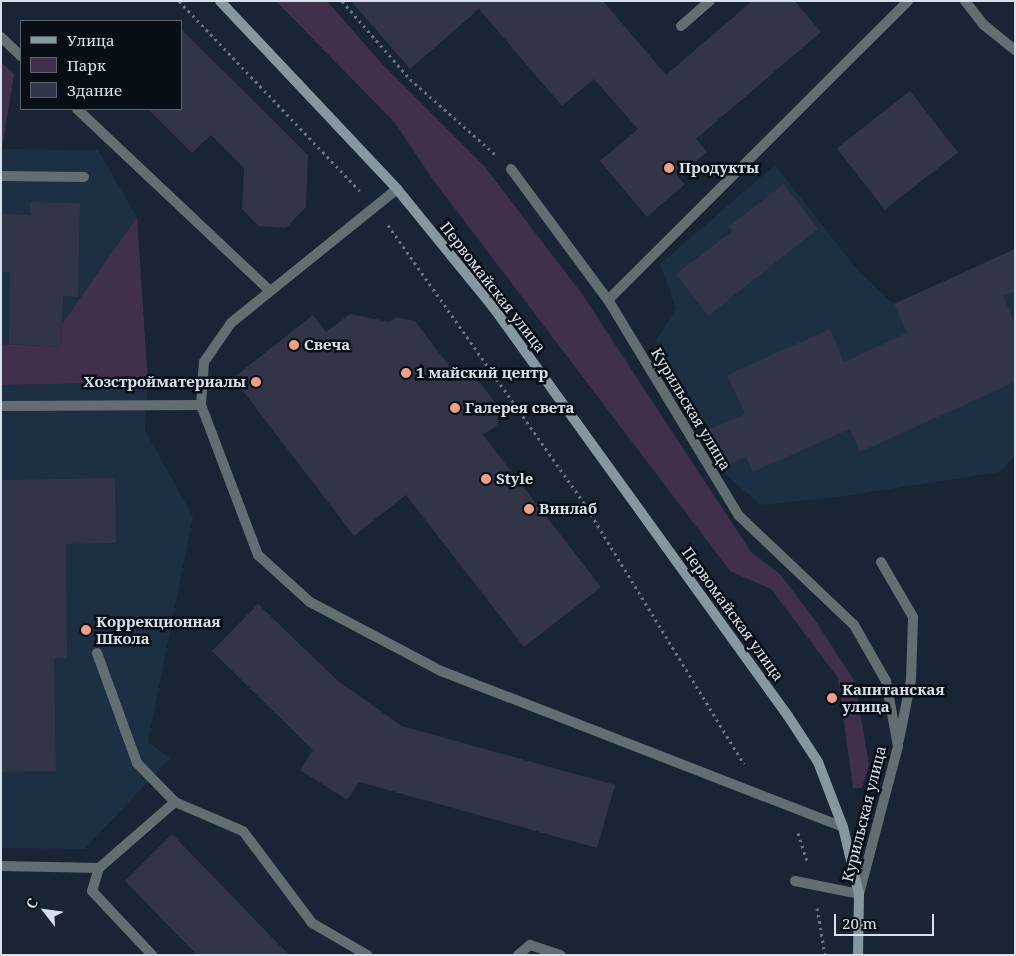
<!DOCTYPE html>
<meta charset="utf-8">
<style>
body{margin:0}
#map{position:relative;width:1016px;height:956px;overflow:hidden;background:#172535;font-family:"Noto Serif",serif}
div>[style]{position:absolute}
.built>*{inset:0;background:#1c2f43}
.green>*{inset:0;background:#40304c}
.building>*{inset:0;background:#323448;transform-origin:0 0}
.path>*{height:3px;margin-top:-1.5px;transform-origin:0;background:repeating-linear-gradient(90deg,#687482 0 2.5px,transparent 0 6.5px)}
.lane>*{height:10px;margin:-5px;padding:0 5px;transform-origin:5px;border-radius:5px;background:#626e72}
.street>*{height:10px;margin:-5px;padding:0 5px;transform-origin:5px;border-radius:5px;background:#626e72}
.secondary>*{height:10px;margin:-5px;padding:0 5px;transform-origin:5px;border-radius:5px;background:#85989f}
.dots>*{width:14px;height:14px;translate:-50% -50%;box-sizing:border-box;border:2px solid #080e15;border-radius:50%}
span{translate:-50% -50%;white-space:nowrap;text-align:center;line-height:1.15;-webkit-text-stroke:5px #080e15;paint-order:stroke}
.poi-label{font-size:15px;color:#d7e1eb;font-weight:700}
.left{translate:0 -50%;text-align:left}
.right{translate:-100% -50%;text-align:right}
.street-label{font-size:15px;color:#d7e1eb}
.frame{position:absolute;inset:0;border:2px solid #d7e1eb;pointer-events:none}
.legend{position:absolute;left:20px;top:20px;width:162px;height:90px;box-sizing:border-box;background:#080e15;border:1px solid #5b626b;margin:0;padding:6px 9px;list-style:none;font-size:15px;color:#d7e1eb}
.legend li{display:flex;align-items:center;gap:10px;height:25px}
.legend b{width:25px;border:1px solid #5b626b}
.north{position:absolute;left:20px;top:886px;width:50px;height:50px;-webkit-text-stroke:4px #080e15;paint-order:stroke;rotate:300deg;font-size:14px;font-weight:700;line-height:20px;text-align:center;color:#d7e1eb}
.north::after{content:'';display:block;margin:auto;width:18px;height:22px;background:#d7e1eb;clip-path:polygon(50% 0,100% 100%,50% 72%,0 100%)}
.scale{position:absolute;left:834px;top:914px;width:100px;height:22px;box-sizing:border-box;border:2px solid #d7e1eb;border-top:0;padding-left:6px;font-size:15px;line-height:18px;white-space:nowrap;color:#d7e1eb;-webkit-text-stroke:4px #080e15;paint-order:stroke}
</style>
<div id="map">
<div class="built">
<div style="clip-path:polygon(1px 149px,98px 150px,137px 217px,62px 324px,61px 347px,1px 344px)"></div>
<div style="clip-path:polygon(775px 165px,860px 273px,894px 304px,1015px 249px,1015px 456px,1000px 472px,845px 496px,761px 505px,719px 469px,703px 432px,656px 341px,676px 308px,660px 264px)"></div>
<div style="clip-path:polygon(148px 382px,145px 430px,193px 517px,148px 742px,170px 758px,85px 849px,1px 848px,1px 385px)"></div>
</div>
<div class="green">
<div style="clip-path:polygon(276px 1px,327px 1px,383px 65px,485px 167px,582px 294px,751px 552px,780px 574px,817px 623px,855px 682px,869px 764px,862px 788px,853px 788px,838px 678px,771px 589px,730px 571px,431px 177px,395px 123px)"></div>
<div style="clip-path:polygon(1px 62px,14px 74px,2px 149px,1px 149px)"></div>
<div style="clip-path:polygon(137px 217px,148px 382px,1px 385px,1px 344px,61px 347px,62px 324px)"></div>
</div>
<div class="building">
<div style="clip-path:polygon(351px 1px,603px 1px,666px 75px,752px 1px,795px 1px,821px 32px,696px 139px,707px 152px,678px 177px,685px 184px,647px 217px,600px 161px,638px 129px,594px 79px,562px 106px,479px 9px,410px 69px)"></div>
<div style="clip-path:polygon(181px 29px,308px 155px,306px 207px,286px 228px,258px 226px,242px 209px,244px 168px,211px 135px,192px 153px,148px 109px,181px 109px)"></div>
<div style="left:910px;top:91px;width:78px;height:93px;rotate:52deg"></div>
<div style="clip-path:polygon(784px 184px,818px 229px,708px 316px,676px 274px,732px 231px,729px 226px)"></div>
<div style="clip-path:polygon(30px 202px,80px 203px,78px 297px,63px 296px,61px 347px,9px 344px,10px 272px,1px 272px,1px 214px,30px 215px)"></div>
<div style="clip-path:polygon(1015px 249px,1015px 291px,1003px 296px,1015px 324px,1015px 382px,860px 452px,850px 429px,753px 472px,746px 457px,719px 469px,703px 432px,745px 414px,727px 375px,830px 329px,844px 362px,907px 333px,894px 304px)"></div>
<div style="clip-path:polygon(350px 314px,390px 322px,395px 317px,415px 321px,453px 371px,471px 371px,500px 409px,497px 425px,483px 435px,601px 587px,524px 647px,406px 495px,354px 536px,233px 378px,313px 315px,326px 332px)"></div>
<div style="clip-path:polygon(115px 478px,116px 543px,66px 544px,67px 658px,54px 658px,56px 771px,1px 772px,1px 480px)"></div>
<div style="clip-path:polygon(258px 604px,338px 681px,402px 726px,615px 785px,597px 848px,359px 782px,347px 800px,300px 770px,313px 750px,212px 651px)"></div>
<div style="clip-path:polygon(172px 834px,202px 865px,289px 955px,197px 955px,125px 881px)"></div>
</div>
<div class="path">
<div style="left:179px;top:1px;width:262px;rotate:46.4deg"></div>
<div style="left:342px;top:1px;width:103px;rotate:48.9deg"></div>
<div style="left:410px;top:79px;width:115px;rotate:41.5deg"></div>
<div style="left:388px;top:225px;width:340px;rotate:54.8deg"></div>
<div style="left:584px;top:503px;width:306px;rotate:58.5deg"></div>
<div style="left:798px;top:833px;width:29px;rotate:72deg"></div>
<div style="left:817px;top:908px;width:48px;rotate:80.3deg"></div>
</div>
<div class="lane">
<div style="left:681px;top:26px;width:38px;rotate:-41deg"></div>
<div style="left:1px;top:37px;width:28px;rotate:44deg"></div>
<div style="left:77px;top:109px;width:265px;rotate:43.3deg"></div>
<div style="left:511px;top:169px;width:163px;rotate:53.5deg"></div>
<div style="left:1px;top:176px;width:83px;rotate:0.7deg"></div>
<div style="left:397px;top:189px;width:213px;rotate:141.1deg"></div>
<div style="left:231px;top:323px;width:47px;rotate:124.7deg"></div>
<div style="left:204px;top:362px;width:43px;rotate:94deg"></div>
<div style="left:201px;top:405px;width:160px;rotate:69.2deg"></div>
<div style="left:258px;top:555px;width:70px;rotate:42.1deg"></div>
<div style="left:310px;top:602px;width:148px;rotate:27.8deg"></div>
<div style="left:441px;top:671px;width:431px;rotate:21.2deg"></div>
<div style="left:1px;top:406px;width:200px;rotate:-0.3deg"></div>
<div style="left:881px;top:562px;width:64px;rotate:59.8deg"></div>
<div style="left:913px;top:617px;width:63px;rotate:91.8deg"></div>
<div style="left:911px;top:680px;width:61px;rotate:101.3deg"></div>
<div style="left:97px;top:653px;width:117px;rotate:70deg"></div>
<div style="left:137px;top:763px;width:54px;rotate:45.7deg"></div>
<div style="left:1px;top:866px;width:98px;rotate:1.2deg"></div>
<div style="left:99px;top:868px;width:101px;rotate:-41deg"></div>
<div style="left:175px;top:802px;width:74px;rotate:23.1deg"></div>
<div style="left:243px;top:831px;width:115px;rotate:53.1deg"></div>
<div style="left:312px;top:923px;width:64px;rotate:30.2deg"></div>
<div style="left:99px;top:868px;width:24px;rotate:107deg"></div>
<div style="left:92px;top:891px;width:88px;rotate:46.8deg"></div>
<div style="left:795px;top:881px;width:65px;rotate:11.5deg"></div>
<div style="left:859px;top:894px;width:153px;rotate:-75.2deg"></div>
<div style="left:898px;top:746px;width:66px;rotate:-100.5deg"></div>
<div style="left:886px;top:681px;width:64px;rotate:-119.7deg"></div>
<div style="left:854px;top:625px;width:158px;rotate:-136.5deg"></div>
<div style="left:739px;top:516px;width:253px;rotate:-121.2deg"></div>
<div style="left:608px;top:300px;width:424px;rotate:-44.9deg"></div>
<div style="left:518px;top:955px;width:16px;rotate:-40deg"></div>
<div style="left:530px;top:945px;width:32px;rotate:18deg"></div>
</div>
<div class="street">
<div style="left:965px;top:1px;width:31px;rotate:52deg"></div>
<div style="left:984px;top:25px;width:40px;rotate:39deg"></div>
</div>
<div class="secondary">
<div style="left:220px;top:1px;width:258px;rotate:46.7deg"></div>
<div style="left:397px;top:189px;width:152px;rotate:50.9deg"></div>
<div style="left:493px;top:307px;width:504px;rotate:54.2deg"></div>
<div style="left:788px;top:716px;width:55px;rotate:56.9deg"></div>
<div style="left:818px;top:762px;width:70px;rotate:69deg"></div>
<div style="left:843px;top:827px;width:69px;rotate:76.6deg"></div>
<div style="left:859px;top:894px;width:61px;rotate:90.9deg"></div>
</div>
<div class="dots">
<div style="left:669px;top:168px;background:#f39f83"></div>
<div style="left:294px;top:345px;background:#f39f83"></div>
<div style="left:406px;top:373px;background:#f39f83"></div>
<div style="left:256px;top:382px;background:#f39f83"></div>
<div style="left:455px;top:408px;background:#f39f83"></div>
<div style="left:486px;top:479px;background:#f39f83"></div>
<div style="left:529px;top:509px;background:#f39f83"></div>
<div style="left:86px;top:630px;background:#f39f83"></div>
<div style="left:832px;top:698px;background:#f39f83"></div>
</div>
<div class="poi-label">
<span class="left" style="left:679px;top:168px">Продукты</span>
<span class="left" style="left:304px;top:345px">Свеча</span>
<span class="left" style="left:416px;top:373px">1 майский центр</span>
<span class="right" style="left:246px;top:382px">Хозстройматериалы</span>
<span class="left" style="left:465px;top:408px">Галерея света</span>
<span class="left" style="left:496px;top:479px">Style</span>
<span class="left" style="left:539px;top:509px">Винлаб</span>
<span class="left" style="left:96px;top:630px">Коррекционная<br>Школа</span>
<span class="left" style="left:842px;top:698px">Капитанская<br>улица</span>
</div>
<div class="street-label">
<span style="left:493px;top:287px;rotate:52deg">Первомайская улица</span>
<span style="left:691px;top:409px;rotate:59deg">Курильская улица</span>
<span style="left:733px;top:614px;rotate:54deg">Первомайская улица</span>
<span style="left:864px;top:814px;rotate:-76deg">Курильская улица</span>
</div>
<div class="frame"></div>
<ul class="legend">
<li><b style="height:6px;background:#85989f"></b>Улица</li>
<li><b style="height:14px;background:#40304c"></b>Парк</li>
<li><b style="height:14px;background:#323448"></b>Здание</li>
</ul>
<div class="north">С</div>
<div class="scale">20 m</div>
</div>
